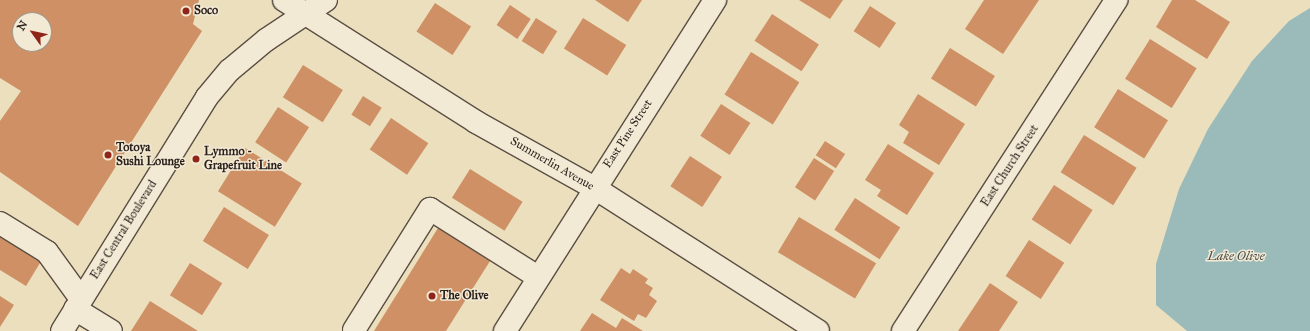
<!DOCTYPE html>
<style>
body{margin:0}
#map{position:relative;width:1310px;height:331px;overflow:hidden;background:#ebdfbe;font-family:"IM FELL Great Primer",serif}
div>[style]{position:absolute}
.water>*{inset:0;background:#9bbbba}
.building>*{inset:0;background:#ce9064;transform-origin:0 0}
.roads{filter:drop-shadow(1px 0 #5b4f43) drop-shadow(-1px 0 #5b4f43) drop-shadow(0 1px #5b4f43) drop-shadow(0 -1px #5b4f43)}
.minor>*{height:22px;margin:-11px;padding:0 11px;transform-origin:11px;border-radius:11px;background:#f2ead5}
.dots>*{width:11px;height:11px;translate:-50% -50%;box-sizing:border-box;border:2px solid #f2ead5;border-radius:50%}
span{translate:-50% -50%;white-space:nowrap;text-align:center;line-height:1.15;-webkit-text-stroke:3px #f2ead5;paint-order:stroke}
.poi-label{font-size:12px;color:#2b1f1a;font-weight:700}
.left{translate:0 -50%;text-align:left}
.street-label{font-size:12px;color:#2b1f1a}
.water-label{font-size:13px;color:#4d4e4a;font-style:italic}
.north{position:absolute;left:12px;top:12px;width:40px;height:40px;box-sizing:border-box;background:#f2ead5;border:1px solid #a2998a;border-radius:50%;rotate:303deg;font-size:11px;font-weight:700;line-height:16px;text-align:center;color:#2b1f1a}
.north::after{content:'';display:block;margin:auto;width:14px;height:18px;background:#8f2418;clip-path:polygon(50% 0,100% 100%,50% 72%,0 100%)}
</style>
<div id="map">
<div class="water">
<div style="clip-path:polygon(1310px 8px,1310px 331px,1187px 331px,1156px 305px,1156px 264px,1179px 189px,1208px 129px,1252px 61px,1289px 21px)"></div>
</div>
<div class="building">
<div style="clip-path:polygon(evenodd,0 0,199px 0,193px 24px,202px 31px,78px 226px,0 172px,0 121px,21px 91px,0 78px,0 0,20px 20px,44px 20px,44px 44px,20px 44px,20px 20px)"></div>
<div style="clip-path:polygon(595px 0,642px 0,628px 22px)"></div>
<div style="clip-path:polygon(799px 0,843px 0,830px 19px)"></div>
<div style="clip-path:polygon(984px 0,1039px 0,1003px 54px,965px 29px)"></div>
<div style="clip-path:polygon(1172px 0,1195px 0,1230px 22px,1207px 59px,1156px 27px)"></div>
<div style="left:435px;top:3px;width:43px;height:34px;rotate:33deg"></div>
<div style="left:510px;top:5px;width:25px;height:24px;rotate:34deg"></div>
<div style="left:870px;top:6px;width:31px;height:30px;rotate:33deg"></div>
<div style="left:772px;top:14px;width:56px;height:32px;rotate:33deg"></div>
<div style="left:536px;top:18px;width:25px;height:27px;rotate:32deg"></div>
<div style="left:583px;top:18px;width:51px;height:36px;rotate:32deg"></div>
<div style="left:1150px;top:39px;width:55px;height:47px;rotate:32deg"></div>
<div style="left:950px;top:48px;width:53px;height:36px;rotate:32deg"></div>
<div style="left:751px;top:52px;width:57px;height:50px;rotate:32deg"></div>
<div style="left:303px;top:65px;width:47px;height:38px;rotate:32deg"></div>
<div style="left:1118px;top:89px;width:59px;height:45px;rotate:32deg"></div>
<div style="clip-path:polygon(918px 94px,965px 124px,939px 165px,903px 143px,909px 132px,899px 125px)"></div>
<div style="left:363px;top:96px;width:22px;height:22px;rotate:32deg"></div>
<div style="left:721px;top:104px;width:35px;height:38px;rotate:33deg"></div>
<div style="left:278px;top:107px;width:37px;height:42px;rotate:33deg"></div>
<div style="left:391px;top:118px;width:45px;height:38px;rotate:34deg"></div>
<div style="left:1084px;top:135px;width:62px;height:44px;rotate:32deg"></div>
<div style="left:825px;top:141px;width:24px;height:17px;rotate:33deg"></div>
<div style="clip-path:polygon(888px 144px,934px 173px,907px 215px,877px 196px,881px 190px,865px 180px)"></div>
<div style="left:245px;top:148px;width:67px;height:51px;rotate:32deg"></div>
<div style="left:690px;top:156px;width:38px;height:36px;rotate:33deg"></div>
<div style="left:814px;top:158px;width:24px;height:35px;rotate:33deg"></div>
<div style="left:470px;top:169px;width:62px;height:34px;rotate:32deg"></div>
<div style="left:1054px;top:185px;width:46px;height:41px;rotate:33deg"></div>
<div style="left:855px;top:198px;width:54px;height:38px;rotate:33deg"></div>
<div style="left:224px;top:207px;width:53px;height:40px;rotate:32deg"></div>
<div style="left:799px;top:217px;width:90px;height:41px;rotate:31deg"></div>
<div style="clip-path:polygon(438px 228px,490px 261px,446px 331px,374px 331px)"></div>
<div style="clip-path:polygon(0 232px,43px 258px,26px 286px,0 270px)"></div>
<div style="left:1029px;top:240px;width:42px;height:43px;rotate:33deg"></div>
<div style="left:190px;top:263px;width:38px;height:38px;rotate:32deg"></div>
<div style="clip-path:polygon(621px 268px,630px 274px,633px 269px,648px 279px,645px 283px,653px 288px,649px 295px,657px 301px,646px 318px,638px 314px,634px 321px,600px 300px)"></div>
<div style="clip-path:polygon(990px 283px,1018px 302px,999px 331px,958px 331px)"></div>
<div style="clip-path:polygon(0 296px,14px 305px,0 327px)"></div>
<div style="clip-path:polygon(150px 301px,198px 331px,131px 331px)"></div>
<div style="clip-path:polygon(592px 313px,616px 328px,622px 318px,643px 331px,580px 331px)"></div>
</div>
<div class="roads">
<div class="minor">
<div style="left:284px;top:0;width:227px;rotate:32.4deg"></div>
<div style="left:476px;top:122px;width:134px;rotate:29.1deg"></div>
<div style="left:593px;top:187px;width:267px;rotate:32.6deg"></div>
<div style="left:0;top:223px;width:55px;rotate:31.7deg"></div>
<div style="left:47px;top:252px;width:58px;rotate:54.1deg"></div>
<div style="left:75px;top:309px;width:42px;rotate:31.4deg"></div>
<div style="left:354px;top:330px;width:143px;rotate:-57.9deg"></div>
<div style="left:430px;top:209px;width:128px;rotate:32.2deg"></div>
<div style="left:62px;top:331px;width:275px;rotate:-58.2deg"></div>
<div style="left:207px;top:97px;width:35px;rotate:-50deg"></div>
<div style="left:230px;top:70px;width:47px;rotate:-39.8deg"></div>
<div style="left:266px;top:40px;width:72px;rotate:-33.7deg"></div>
<div style="left:505px;top:331px;width:392px;rotate:-57.6deg"></div>
<div style="left:903px;top:331px;width:394px;rotate:-57.2deg"></div>
</div>
</div>
<div class="dots">
<div style="left:186px;top:11px;background:#8f2418"></div>
<div style="left:108px;top:155px;background:#8f2418"></div>
<div style="left:196px;top:159px;background:#8f2418"></div>
<div style="left:432px;top:296px;background:#8f2418"></div>
</div>
<div class="poi-label">
<span class="left" style="left:194px;top:11px">Soco</span>
<span class="left" style="left:116px;top:155px">Totoya<br>Sushi Lounge</span>
<span class="left" style="left:204px;top:159px">Lymmo -<br>Grapefruit Line</span>
<span class="left" style="left:440px;top:296px">The Olive</span>
</div>
<div class="street-label">
<span style="left:628px;top:134px;rotate:-57deg">East Pine Street</span>
<span style="left:552px;top:164px;rotate:30deg">Summerlin Avenue</span>
<span style="left:1010px;top:166px;rotate:-57deg">East Church Street</span>
<span style="left:124px;top:230px;rotate:-58deg">East Central Boulevard</span>
</div>
<div class="water-label">
<span style="left:1236px;top:256px">Lake Olive</span>
</div>
<div class="north">N</div>
</div>
